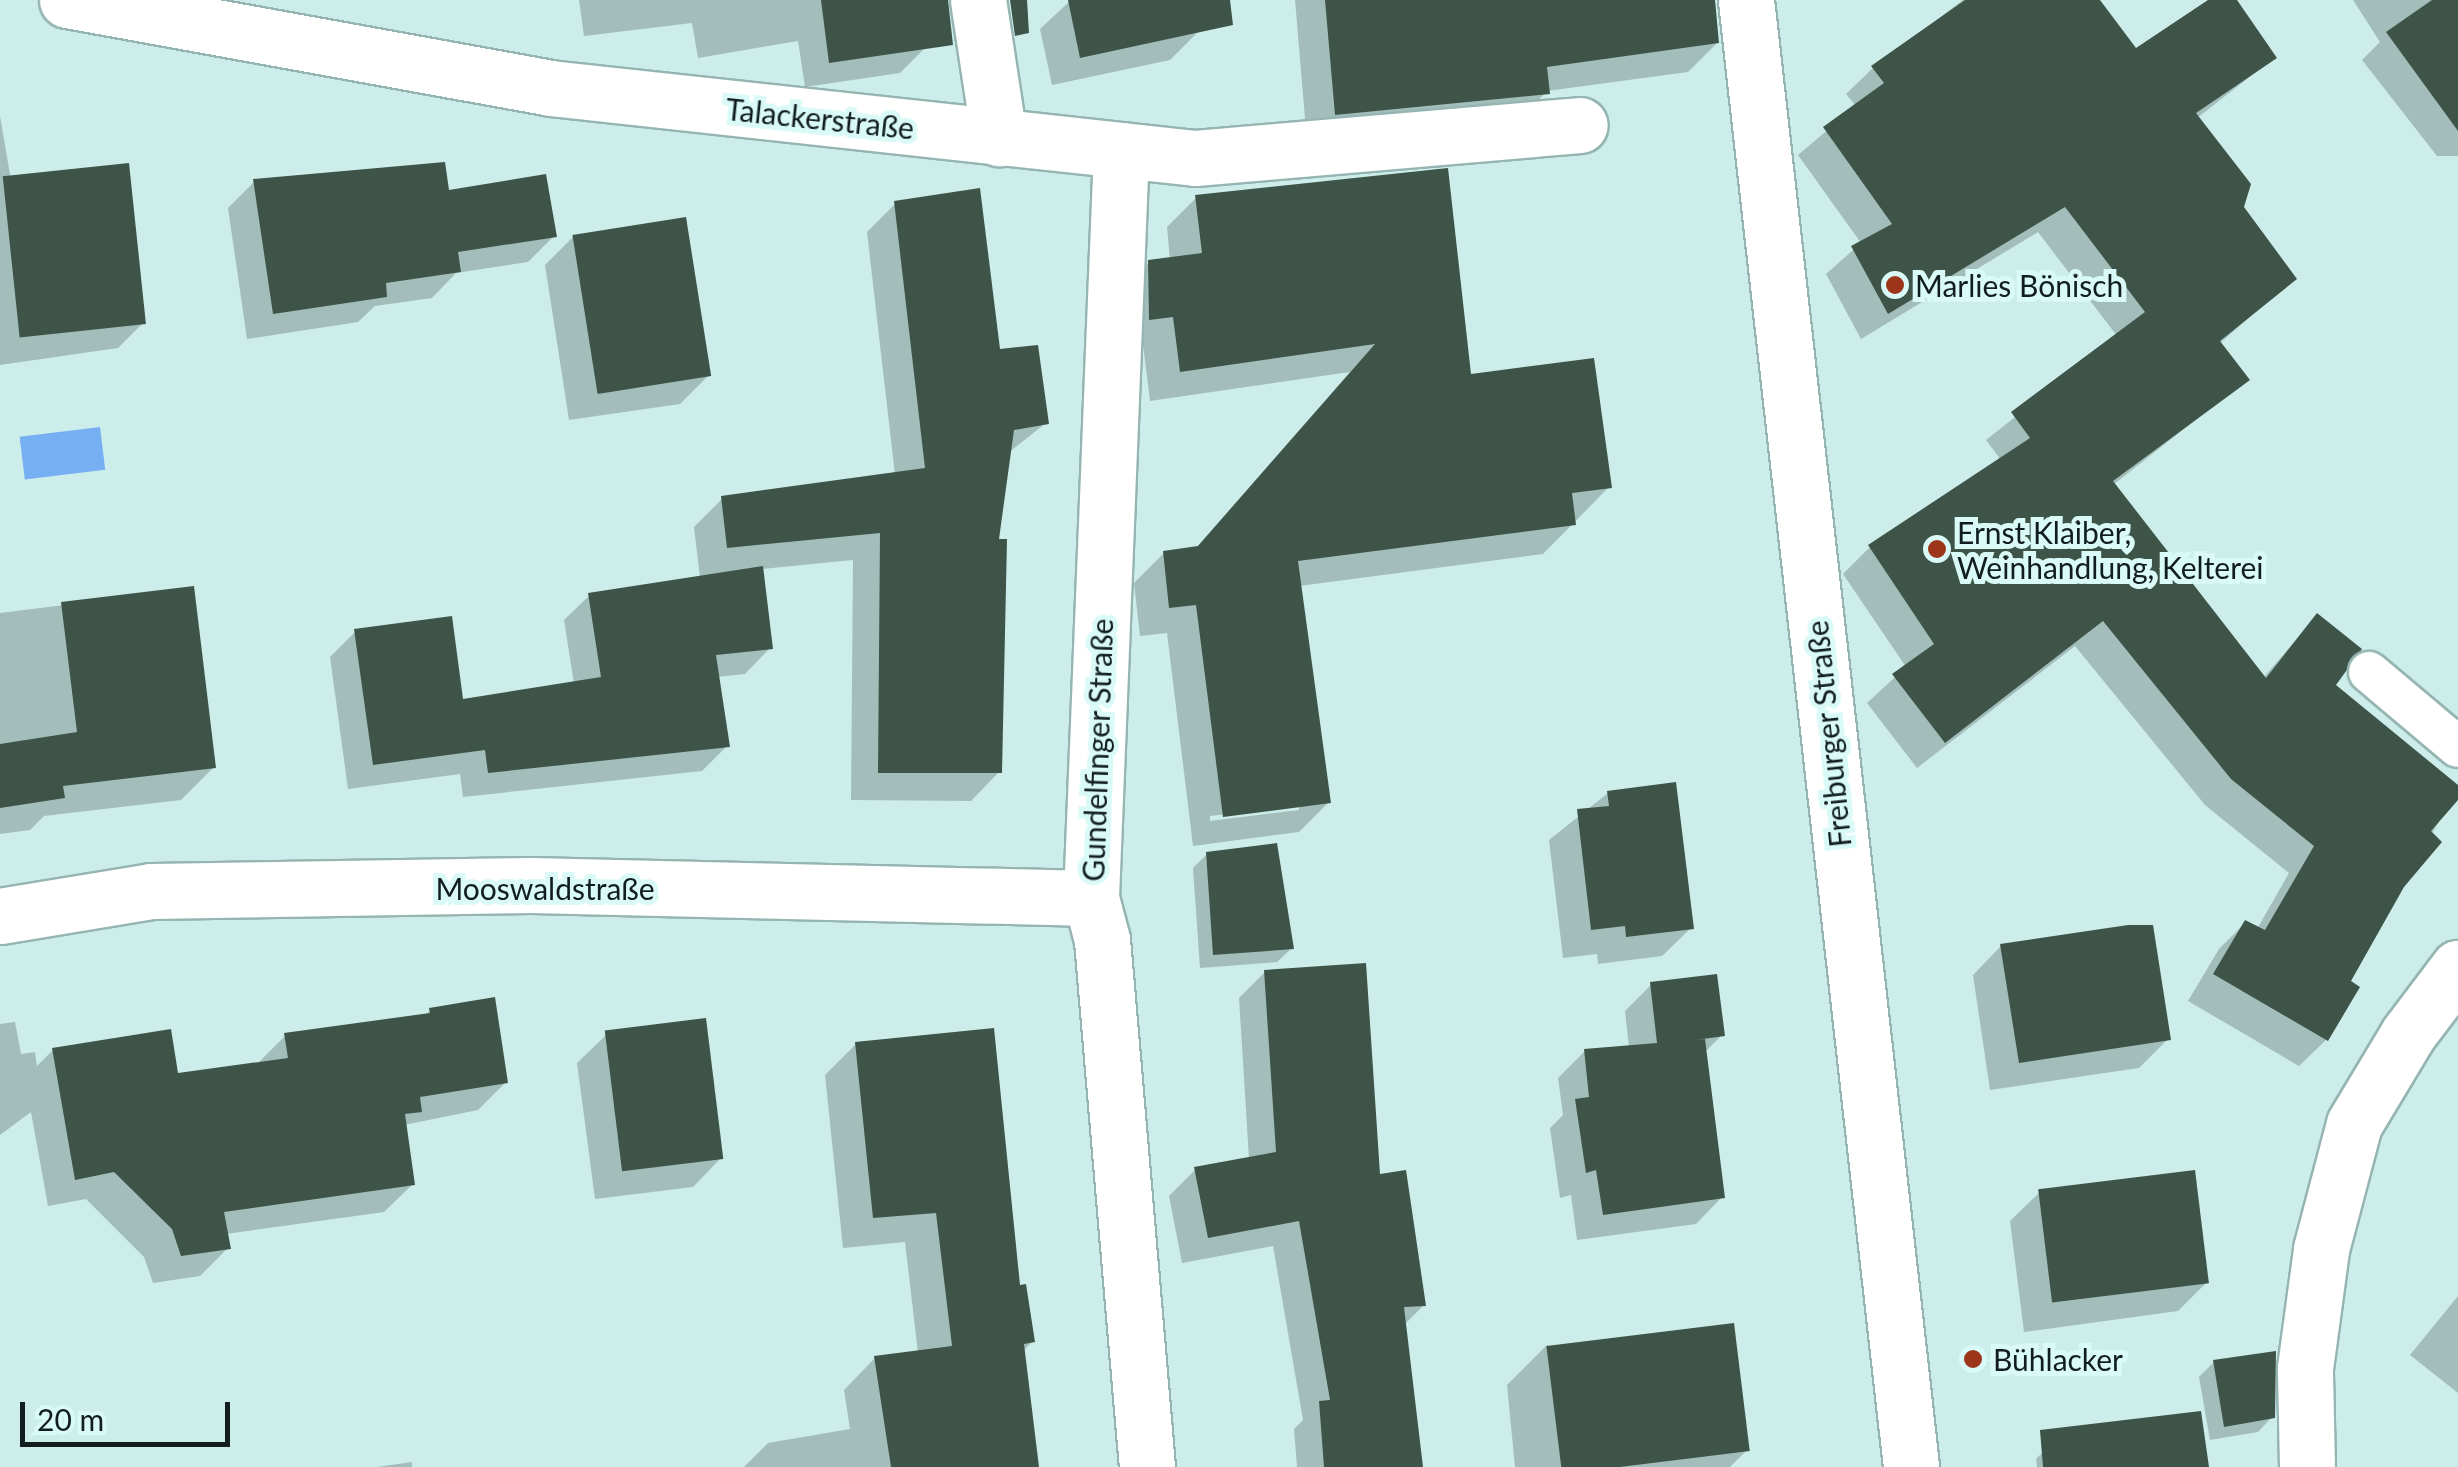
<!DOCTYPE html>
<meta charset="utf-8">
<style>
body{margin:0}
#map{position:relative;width:2458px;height:1467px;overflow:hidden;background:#ccedea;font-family:Lato,sans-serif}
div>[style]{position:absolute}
.water>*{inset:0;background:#76b0f2;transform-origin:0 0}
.shadow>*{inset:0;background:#0003}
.building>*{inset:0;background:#3e5448;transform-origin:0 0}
.roads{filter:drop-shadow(2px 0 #95b5b2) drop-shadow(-2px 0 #95b5b2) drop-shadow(0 2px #95b5b2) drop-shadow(0 -2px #95b5b2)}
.lane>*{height:40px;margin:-20px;padding:0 20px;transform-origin:20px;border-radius:20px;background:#fff}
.street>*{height:55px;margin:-27.5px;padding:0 27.5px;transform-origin:27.5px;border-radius:27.5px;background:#fff}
.secondary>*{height:55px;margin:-27.5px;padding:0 27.5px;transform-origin:27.5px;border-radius:27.5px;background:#fff}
.dots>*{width:28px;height:28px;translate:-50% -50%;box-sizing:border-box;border:5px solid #d9faf7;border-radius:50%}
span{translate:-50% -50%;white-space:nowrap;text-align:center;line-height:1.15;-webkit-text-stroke:10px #d9faf7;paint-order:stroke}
.street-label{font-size:30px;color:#121e1e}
.poi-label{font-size:30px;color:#121e1e}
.left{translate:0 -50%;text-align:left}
.scale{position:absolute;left:20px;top:1402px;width:210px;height:45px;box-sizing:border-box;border:5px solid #121e1e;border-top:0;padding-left:12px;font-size:30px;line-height:35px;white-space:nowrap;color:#121e1e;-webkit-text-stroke:8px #d9faf7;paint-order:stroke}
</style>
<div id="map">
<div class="water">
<div style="left:100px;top:427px;width:43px;height:81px;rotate:83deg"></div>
</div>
<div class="shadow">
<div style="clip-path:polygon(579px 0,917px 0,925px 48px,900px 73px,805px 87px,798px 41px,698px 58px,692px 23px,584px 36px)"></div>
<div style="clip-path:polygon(1071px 0,1192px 0,1199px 31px,1170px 60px,1052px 85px,1040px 29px)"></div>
<div style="clip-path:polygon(1295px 0,1711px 0,1717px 43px,1688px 72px,1547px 91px,1518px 122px,1307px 142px)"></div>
<div style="clip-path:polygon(1963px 0,2097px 0,2135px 51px,2212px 0,2234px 0,2274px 58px,2197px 118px,2241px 208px,2294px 278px,2219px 344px,2246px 380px,2113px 485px,2263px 678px,2317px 616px,2333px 686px,2458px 788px,2348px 981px,2326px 1040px,2299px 1066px,2188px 1001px,2219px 949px,2245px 923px,2257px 929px,2289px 873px,2205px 805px,2075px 646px,1917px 768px,1867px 703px,1906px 667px,1843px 574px,1870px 547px,2001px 460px,1986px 440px,2117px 336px,2038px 232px,1861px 339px,1826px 274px,1861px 243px,1798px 155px,1856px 106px,1846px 94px,1873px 68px)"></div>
<div style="clip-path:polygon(2353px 0,2458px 0,2458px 156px,2437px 156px,2362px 60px,2380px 42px)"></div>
<div style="clip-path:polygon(0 116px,12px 186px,143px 323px,118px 348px,0 365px)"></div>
<div style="clip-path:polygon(254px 182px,554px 236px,528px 262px,456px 273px,432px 298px,375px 306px,358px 322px,247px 339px,228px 208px)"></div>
<div style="clip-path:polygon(evenodd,1197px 197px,1468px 376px,1609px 487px,1543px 554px,1299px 586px,1329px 802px,1299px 832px,1193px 846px,1167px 633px,1140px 636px,1134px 583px,1164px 553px,1196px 548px,1350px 372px,1150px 401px,1143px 345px,1120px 348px,1119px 293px,1149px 263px,1170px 260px,1167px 227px,1197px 197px,1299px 805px,1299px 810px,1210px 821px,1210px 816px,1299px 805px)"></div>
<div style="clip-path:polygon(895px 204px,1046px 423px,1008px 453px,996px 542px,999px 772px,971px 801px,851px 800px,853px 560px,761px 569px,770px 648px,745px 674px,717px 677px,727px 746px,702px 771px,463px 797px,460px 774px,348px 789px,330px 657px,355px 632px,461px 701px,574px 684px,564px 620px,590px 595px,700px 578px,694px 527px,722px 499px,895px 475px,867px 232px)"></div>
<div style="clip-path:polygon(574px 236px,709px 375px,680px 404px,569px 420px,545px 265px)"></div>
<div style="clip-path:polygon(192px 589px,214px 767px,181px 800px,44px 816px,30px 830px,0 834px,0 613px)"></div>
<div style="clip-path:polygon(1608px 793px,1691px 928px,1662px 956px,1598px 964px,1597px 954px,1563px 958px,1549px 840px)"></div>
<div style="clip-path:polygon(1207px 854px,1292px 948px,1277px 962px,1200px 968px,1193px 868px)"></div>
<div style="clip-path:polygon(2001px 946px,2168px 1039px,2139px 1068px,1990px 1090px,1973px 975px)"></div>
<div style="clip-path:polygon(1265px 972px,1378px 1177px,1424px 1305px,1404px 1325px,1422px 1467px,1297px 1467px,1294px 1429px,1303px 1420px,1273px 1246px,1182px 1263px,1169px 1196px,1196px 1169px,1249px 1159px,1239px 998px)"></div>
<div style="clip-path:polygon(1651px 985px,1722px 1035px,1704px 1053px,1722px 1197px,1696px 1224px,1577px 1240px,1571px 1195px,1560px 1198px,1550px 1128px,1563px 1115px,1558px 1078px,1585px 1051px,1629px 1048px,1625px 1011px)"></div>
<div style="clip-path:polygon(430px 1010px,506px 1082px,478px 1110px,404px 1125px,413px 1184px,384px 1212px,226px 1234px,228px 1248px,200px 1276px,153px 1283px,144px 1257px,86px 1199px,48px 1206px,31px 1112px,0 1135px,0 1024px,15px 1022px,21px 1054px,35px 1052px,37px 1066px,53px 1050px,176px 1076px,256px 1065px,285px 1036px,424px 1017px)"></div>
<div style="clip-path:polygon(606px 1035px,721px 1158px,693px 1187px,595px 1199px,577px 1063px)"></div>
<div style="clip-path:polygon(856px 1044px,1018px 1288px,1032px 1342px,1023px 1351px,1037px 1467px,744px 1467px,768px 1443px,850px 1429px,844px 1390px,875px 1358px,918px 1353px,905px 1242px,843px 1248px,825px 1075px)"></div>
<div style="clip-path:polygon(2039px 1193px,2207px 1282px,2178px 1311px,2024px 1332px,2010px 1221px)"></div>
<div style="clip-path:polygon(2458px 1296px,2458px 1393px,2410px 1355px)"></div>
<div style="clip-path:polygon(1547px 1345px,1747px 1450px,1730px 1467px,1515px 1467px,1507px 1385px)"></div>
<div style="clip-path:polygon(2214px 1362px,2272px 1417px,2258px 1432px,2210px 1440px,2199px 1377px)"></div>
<div style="clip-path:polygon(2065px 1430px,2207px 1467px,2037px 1467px,2036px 1459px)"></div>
<div style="clip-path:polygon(412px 1462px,412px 1467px,377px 1467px)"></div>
</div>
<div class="building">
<div style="clip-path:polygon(821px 0,948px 0,953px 45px,829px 63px)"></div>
<div style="clip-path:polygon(1010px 0,1027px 0,1029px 33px,1015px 36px)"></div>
<div style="clip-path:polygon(1068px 0,1230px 0,1233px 25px,1080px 58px)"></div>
<div style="clip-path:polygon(1325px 0,1715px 0,1719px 43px,1547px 67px,1550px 94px,1335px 115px)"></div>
<div style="clip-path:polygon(1965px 0,2100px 0,2136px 48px,2208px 0,2237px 0,2277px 58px,2196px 113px,2251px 184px,2244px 207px,2297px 279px,2220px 341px,2250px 380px,2113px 481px,2266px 678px,2317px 613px,2362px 649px,2336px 685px,2458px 785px,2458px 800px,2431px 831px,2442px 842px,2404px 887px,2351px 981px,2360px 987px,2328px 1041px,2213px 974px,2245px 920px,2265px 930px,2314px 846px,2231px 779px,2103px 621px,1945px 743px,1892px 674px,1934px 644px,1868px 545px,2030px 438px,2011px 412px,2145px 312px,2065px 207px,1888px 314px,1851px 246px,1892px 224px,1823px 127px,1884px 83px,1871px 66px)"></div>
<div style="clip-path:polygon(2432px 0,2458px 0,2458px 131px,2386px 32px)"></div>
<div style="clip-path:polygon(445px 162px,449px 190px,546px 174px,557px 237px,458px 252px,461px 272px,386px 283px,387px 297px,273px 314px,253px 179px)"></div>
<div style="left:129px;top:163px;width:162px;height:127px;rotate:84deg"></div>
<div style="clip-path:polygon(1448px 168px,1471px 374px,1594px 358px,1612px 488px,1572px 493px,1576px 525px,1298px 561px,1331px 803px,1223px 817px,1196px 605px,1169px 608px,1163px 551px,1198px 546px,1375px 344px,1180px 372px,1173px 317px,1149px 320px,1148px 260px,1202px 253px,1195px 195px)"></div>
<div style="clip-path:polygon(980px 188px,1000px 349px,1038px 345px,1049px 424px,1014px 430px,999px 539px,1007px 539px,1002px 773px,878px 773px,880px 533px,727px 548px,721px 496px,925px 468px,894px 201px)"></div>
<div style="left:686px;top:217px;width:161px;height:115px;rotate:81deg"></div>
<div style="clip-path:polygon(763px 566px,773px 649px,716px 655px,730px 747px,488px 773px,485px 750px,373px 765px,354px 629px,452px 616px,463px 699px,601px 677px,588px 593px)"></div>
<div style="clip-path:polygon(194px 586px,216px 768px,63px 786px,65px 798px,0 808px,0 744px,77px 732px,61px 602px)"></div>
<div style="clip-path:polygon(1676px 782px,1694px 929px,1626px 937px,1625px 926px,1591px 930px,1577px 809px,1609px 806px,1607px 791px)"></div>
<div style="clip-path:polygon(1277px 843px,1294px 949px,1213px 955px,1206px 852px)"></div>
<div style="clip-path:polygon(2128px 925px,2153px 925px,2171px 1040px,2019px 1063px,2000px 944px)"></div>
<div style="clip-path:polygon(1366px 963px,1380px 1174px,1406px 1170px,1426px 1306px,1404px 1307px,1423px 1467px,1324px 1467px,1319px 1401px,1330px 1400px,1299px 1221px,1208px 1238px,1194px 1167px,1276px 1152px,1264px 970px)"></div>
<div style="clip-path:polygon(1717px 974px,1725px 1036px,1695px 1040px,1705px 1039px,1725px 1198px,1603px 1215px,1596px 1170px,1586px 1173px,1575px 1099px,1589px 1097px,1584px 1049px,1657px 1043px,1650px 982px)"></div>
<div style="clip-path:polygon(495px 997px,508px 1083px,420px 1097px,422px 1112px,405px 1114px,415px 1185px,224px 1212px,231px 1249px,181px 1256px,172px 1229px,114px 1172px,75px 1180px,52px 1048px,171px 1029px,178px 1073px,288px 1058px,284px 1033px,430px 1013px,429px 1008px)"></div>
<div style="left:706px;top:1018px;width:142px;height:102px;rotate:83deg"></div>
<div style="clip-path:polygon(994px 1028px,1020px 1285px,1026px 1284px,1035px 1342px,1024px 1344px,1039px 1467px,891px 1467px,874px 1356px,952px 1346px,936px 1213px,873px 1218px,855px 1042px)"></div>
<div style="left:2195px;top:1170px;width:114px;height:158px;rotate:83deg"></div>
<div style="left:1734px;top:1323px;width:129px;height:189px;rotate:83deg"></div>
<div style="clip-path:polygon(2276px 1351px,2275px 1418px,2224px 1427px,2213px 1360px)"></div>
<div style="clip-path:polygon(2201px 1411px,2209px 1467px,2043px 1467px,2040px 1430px)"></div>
</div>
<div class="roads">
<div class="lane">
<div style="left:2369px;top:672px;width:116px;rotate:40.1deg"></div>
</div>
<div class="street">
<div style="left:67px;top:0;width:491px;rotate:10.3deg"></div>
<div style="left:550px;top:88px;width:649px;rotate:6.19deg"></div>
<div style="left:1195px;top:158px;width:386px;rotate:-4.9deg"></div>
<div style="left:978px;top:0;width:140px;rotate:81.3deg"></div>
<div style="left:1121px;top:150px;width:749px;rotate:92.3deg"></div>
<div style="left:1091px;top:898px;width:43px;rotate:75.3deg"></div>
<div style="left:1102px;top:940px;width:529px;rotate:85.12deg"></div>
<div style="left:0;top:916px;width:153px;rotate:-9.4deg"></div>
<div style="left:151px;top:891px;width:380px;rotate:-0.9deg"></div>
<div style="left:531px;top:885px;width:560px;rotate:1.33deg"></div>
<div style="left:2307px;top:1467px;width:99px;rotate:-91.2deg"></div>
<div style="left:2305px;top:1368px;width:120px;rotate:-82.3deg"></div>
<div style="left:2321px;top:1249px;width:129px;rotate:-75.2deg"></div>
<div style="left:2354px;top:1124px;width:105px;rotate:-59deg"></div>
<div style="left:2408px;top:1034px;width:83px;rotate:-52.9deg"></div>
</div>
<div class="secondary">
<div style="left:1746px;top:0;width:1476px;rotate:83.58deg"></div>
</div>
</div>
<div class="dots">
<div style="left:1895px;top:285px;background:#9d351b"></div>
<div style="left:1937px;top:549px;background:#9d351b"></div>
<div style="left:1973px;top:1359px;background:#9d351b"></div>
</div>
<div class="street-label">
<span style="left:820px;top:118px;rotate:6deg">Talackerstraße</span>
<span style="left:1828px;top:734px;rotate:-96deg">Freiburger Straße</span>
<span style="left:1097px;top:750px;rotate:-88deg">Gundelfinger Straße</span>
<span style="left:545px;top:888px">Mooswaldstraße</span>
</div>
<div class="poi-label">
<span class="left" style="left:1915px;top:285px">Marlies Bönisch</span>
<span class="left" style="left:1957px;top:549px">Ernst Klaiber,<br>Weinhandlung, Kelterei</span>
<span class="left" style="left:1993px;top:1359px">Bühlacker</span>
</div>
<div class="scale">20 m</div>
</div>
